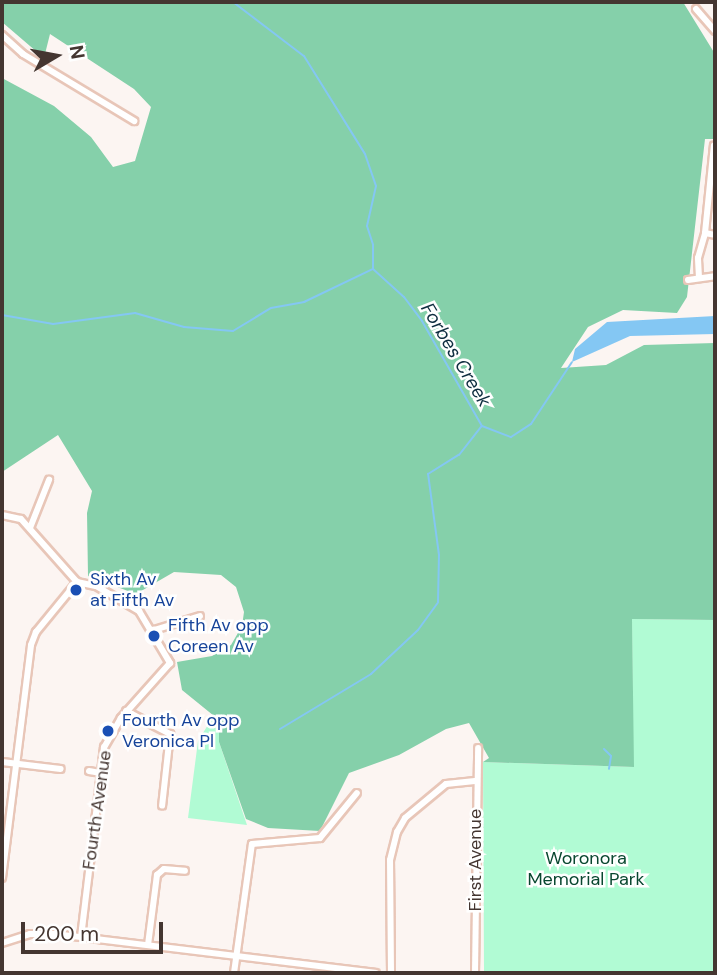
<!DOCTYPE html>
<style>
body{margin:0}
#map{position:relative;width:717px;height:975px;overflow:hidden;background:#fcf5f2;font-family:"DM Sans",sans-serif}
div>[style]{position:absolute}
.green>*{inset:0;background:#b1fbd4}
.forest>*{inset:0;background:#85d0aa}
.water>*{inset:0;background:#84c7f3}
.stream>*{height:2px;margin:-1px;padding:0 1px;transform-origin:1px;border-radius:1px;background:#84c7f3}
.roads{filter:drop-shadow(2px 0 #e8c6b8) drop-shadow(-2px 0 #e8c6b8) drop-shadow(0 2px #e8c6b8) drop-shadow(0 -2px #e8c6b8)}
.minor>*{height:6px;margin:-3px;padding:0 3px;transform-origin:3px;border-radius:3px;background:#fff}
.dots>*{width:19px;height:19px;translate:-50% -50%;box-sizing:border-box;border:4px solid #fff;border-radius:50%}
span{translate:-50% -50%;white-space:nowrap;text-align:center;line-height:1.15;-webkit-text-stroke:5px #fff;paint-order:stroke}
.transit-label{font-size:18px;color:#164399}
.left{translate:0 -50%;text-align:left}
.street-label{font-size:18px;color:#443631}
.park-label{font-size:18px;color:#08472f}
.water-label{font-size:19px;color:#0f2e40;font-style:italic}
.frame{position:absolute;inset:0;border:4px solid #443631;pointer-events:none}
.north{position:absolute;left:21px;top:21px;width:70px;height:70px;-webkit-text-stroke:5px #fff;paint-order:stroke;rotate:80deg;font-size:19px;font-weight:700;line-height:28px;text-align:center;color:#443631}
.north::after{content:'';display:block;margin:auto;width:24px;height:32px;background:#443631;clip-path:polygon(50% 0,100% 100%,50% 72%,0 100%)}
.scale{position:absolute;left:21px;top:922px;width:142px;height:32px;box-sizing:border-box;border:4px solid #443631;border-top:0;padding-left:9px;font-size:21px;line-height:24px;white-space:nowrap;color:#443631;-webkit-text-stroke:5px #fff;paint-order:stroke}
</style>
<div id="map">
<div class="green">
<div style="clip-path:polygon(632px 619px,715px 620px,715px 973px,484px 973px,483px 762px,633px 767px)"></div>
<div style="clip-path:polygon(211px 720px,220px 720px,219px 742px,247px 825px,188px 818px,198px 741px)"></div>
</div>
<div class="forest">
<div style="clip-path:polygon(2px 2px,683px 2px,715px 54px,715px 139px,705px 139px,687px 297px,677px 313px,623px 310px,588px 327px,561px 368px,606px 365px,644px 345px,715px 343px,715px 620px,632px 619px,634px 767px,483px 762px,489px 758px,469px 723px,446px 729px,399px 755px,349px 773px,320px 831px,268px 828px,246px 819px,219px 742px,219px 720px,182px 690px,177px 662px,212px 656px,231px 645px,242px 626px,244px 612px,236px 587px,221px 575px,174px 572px,136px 594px,88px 576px,87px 513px,92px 491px,58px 435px,2px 472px,2px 78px,54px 106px,91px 137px,113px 167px,135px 161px,151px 107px,134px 89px,50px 34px,44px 58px,2px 22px)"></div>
</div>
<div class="water">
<div style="clip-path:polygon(715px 316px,715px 334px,630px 336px,572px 362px,575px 349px,607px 322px)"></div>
</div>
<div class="stream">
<div style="left:233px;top:2px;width:89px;rotate:37.3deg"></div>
<div style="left:304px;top:56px;width:115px;rotate:58.1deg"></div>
<div style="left:365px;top:154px;width:34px;rotate:71deg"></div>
<div style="left:376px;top:186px;width:41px;rotate:102.7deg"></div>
<div style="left:367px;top:226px;width:20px;rotate:72deg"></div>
<div style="left:373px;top:245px;width:24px;rotate:90deg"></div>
<div style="left:373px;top:269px;width:42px;rotate:42.1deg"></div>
<div style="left:404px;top:297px;width:30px;rotate:53deg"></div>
<div style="left:422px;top:321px;width:121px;rotate:60.3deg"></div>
<div style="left:482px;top:426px;width:31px;rotate:21deg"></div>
<div style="left:511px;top:437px;width:24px;rotate:-33deg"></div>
<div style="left:531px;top:424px;width:74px;rotate:-56.5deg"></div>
<div style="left:2px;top:315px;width:52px;rotate:10deg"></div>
<div style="left:53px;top:324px;width:83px;rotate:-7.6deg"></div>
<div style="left:135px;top:313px;width:51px;rotate:15.9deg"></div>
<div style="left:184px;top:327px;width:49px;rotate:4.7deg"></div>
<div style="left:233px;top:331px;width:44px;rotate:-31.2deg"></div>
<div style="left:271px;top:308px;width:34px;rotate:-10deg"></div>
<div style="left:304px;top:302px;width:76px;rotate:-25.6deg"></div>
<div style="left:280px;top:729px;width:106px;rotate:-31.1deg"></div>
<div style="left:371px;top:674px;width:64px;rotate:-43.1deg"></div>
<div style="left:418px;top:630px;width:34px;rotate:-54deg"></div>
<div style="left:438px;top:602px;width:47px;rotate:-88.8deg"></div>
<div style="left:439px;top:555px;width:82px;rotate:-97.7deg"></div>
<div style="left:428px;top:474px;width:36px;rotate:-32deg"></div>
<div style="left:459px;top:455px;width:37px;rotate:-52deg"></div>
<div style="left:604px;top:749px;width:10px;rotate:45deg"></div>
<div style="left:611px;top:756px;width:13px;rotate:99deg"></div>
</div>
<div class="roads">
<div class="minor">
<div style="left:696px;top:9px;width:29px;rotate:49deg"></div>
<div style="left:2px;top:35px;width:28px;rotate:42deg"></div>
<div style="left:23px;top:54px;width:130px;rotate:31.1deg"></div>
<div style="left:705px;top:233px;width:88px;rotate:-84.2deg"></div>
<div style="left:699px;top:278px;width:20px;rotate:-93deg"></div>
<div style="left:698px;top:258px;width:26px;rotate:-74deg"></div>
<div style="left:705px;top:233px;width:10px;rotate:11deg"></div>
<div style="left:688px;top:280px;width:27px;rotate:-8deg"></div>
<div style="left:2px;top:515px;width:19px;rotate:12deg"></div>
<div style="left:21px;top:519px;width:84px;rotate:48.4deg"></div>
<div style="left:30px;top:528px;width:52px;rotate:-68.4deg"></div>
<div style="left:77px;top:582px;width:19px;rotate:12deg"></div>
<div style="left:96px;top:586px;width:50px;rotate:30.2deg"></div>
<div style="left:139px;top:611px;width:61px;rotate:59.2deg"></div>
<div style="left:170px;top:663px;width:74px;rotate:131.7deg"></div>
<div style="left:121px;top:718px;width:34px;rotate:120deg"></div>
<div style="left:104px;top:747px;width:190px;rotate:96.9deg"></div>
<div style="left:154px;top:630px;width:48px;rotate:-16.9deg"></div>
<div style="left:126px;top:711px;width:50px;rotate:27.6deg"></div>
<div style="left:170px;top:734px;width:72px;rotate:96.3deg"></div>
<div style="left:2px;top:762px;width:59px;rotate:6.8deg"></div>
<div style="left:89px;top:771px;width:11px;rotate:10deg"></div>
<div style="left:2px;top:878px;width:235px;rotate:-82.9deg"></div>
<div style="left:31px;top:645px;width:14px;rotate:-69deg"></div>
<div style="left:36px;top:632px;width:65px;rotate:-50.6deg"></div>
<div style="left:2px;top:943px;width:29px;rotate:-18deg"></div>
<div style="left:30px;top:934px;width:25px"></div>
<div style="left:55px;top:934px;width:323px;rotate:6.9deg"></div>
<div style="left:148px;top:945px;width:71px;rotate:-82.7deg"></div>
<div style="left:157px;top:875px;width:9px;rotate:-41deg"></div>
<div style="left:164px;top:869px;width:21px;rotate:5deg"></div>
<div style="left:234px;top:973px;width:130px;rotate:-82.1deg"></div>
<div style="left:252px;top:844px;width:68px;rotate:-5deg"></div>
<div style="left:320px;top:838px;width:58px;rotate:-50.6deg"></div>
<div style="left:391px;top:973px;width:113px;rotate:-90.5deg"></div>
<div style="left:390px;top:860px;width:29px;rotate:-76deg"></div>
<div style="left:397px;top:832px;width:16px;rotate:-60deg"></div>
<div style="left:405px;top:818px;width:53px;rotate:-39.7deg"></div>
<div style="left:446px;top:784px;width:29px;rotate:-6deg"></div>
<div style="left:475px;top:973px;width:225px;rotate:-89.2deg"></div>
</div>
</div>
<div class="dots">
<div style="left:76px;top:590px;background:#1a4fb4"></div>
<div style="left:154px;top:636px;background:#1a4fb4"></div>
<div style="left:108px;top:731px;background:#1a4fb4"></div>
</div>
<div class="transit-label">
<span class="left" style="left:90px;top:590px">Sixth Av<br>at Fifth Av</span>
<span class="left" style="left:168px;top:636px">Fifth Av opp<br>Coreen Av</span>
<span class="left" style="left:122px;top:731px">Fourth Av opp<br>Veronica Pl</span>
</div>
<div class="street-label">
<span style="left:97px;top:810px;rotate:-82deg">Fourth Avenue</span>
<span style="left:475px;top:860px;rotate:-90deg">First Avenue</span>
</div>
<div class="park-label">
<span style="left:586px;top:869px">Woronora<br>Memorial Park</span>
</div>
<div class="water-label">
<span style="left:456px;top:355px;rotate:59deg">Forbes Creek</span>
</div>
<div class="frame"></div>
<div class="north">N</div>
<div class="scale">200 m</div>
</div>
